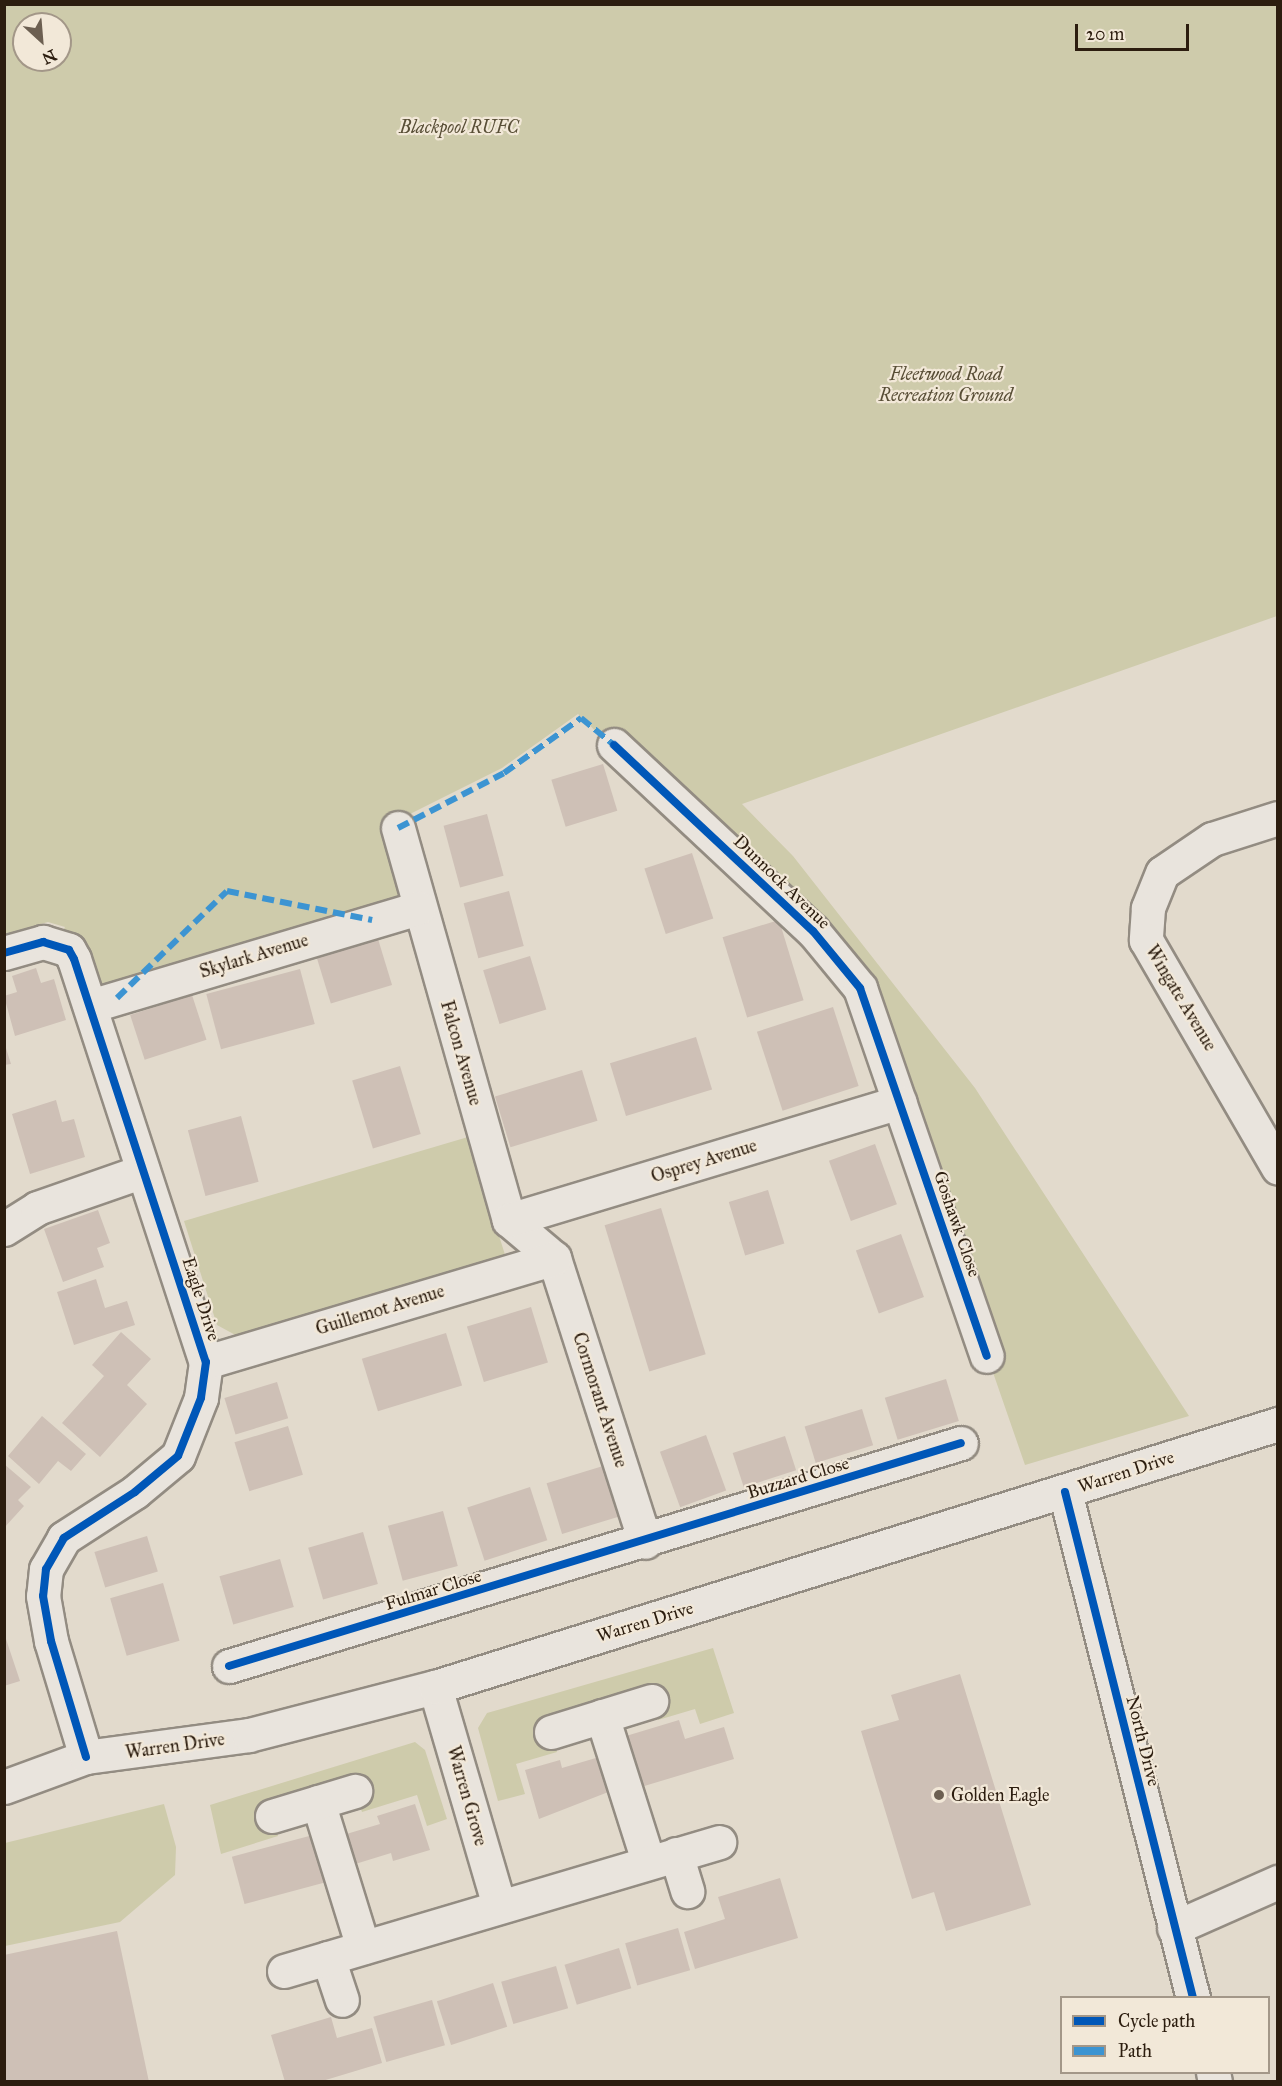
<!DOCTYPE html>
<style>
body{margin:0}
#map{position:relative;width:1282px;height:2086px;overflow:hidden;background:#e2dacc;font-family:"IM FELL Great Primer",serif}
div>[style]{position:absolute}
.green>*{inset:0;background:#cecbab}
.building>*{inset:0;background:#cec0b6;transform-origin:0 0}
.roads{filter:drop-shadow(2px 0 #938c82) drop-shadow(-2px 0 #938c82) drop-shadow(0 2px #938c82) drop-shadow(0 -2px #938c82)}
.minor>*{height:33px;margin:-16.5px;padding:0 16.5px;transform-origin:16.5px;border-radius:16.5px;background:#e9e4dd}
.tertiary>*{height:33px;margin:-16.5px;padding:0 16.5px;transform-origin:16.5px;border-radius:16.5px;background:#e9e4dd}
.secondary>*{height:33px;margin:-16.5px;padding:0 16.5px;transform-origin:16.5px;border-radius:16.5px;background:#e9e4dd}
.quiet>*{height:6px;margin-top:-3px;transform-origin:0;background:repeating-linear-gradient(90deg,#3c94d2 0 12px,transparent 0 18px)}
.cycleway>*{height:8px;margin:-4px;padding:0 4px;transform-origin:4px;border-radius:4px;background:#0057b8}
.dots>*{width:16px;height:16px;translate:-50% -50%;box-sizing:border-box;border:3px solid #f2e8d8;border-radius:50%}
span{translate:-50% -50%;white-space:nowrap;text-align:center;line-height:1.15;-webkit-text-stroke:4.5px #f2e8d8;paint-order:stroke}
.park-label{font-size:18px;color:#584e36;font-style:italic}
.street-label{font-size:18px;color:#2c1d0f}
.poi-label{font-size:18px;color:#2c1d0f}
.left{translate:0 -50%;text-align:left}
.frame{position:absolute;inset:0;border:6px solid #2c1d0f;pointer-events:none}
.legend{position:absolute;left:1060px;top:1996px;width:210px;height:78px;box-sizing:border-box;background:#f2e8d8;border:2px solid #a39788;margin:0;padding:8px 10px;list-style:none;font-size:18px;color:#2c1d0f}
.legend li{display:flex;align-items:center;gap:12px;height:30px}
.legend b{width:30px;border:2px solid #a39788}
.north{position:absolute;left:12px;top:12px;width:60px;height:60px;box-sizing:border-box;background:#f2e8d8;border:2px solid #a39788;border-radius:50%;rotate:154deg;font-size:16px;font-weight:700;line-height:24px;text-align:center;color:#2c1d0f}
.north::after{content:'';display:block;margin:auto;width:21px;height:27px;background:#6c5f51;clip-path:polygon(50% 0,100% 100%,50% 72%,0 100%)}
.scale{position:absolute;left:1075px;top:24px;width:114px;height:27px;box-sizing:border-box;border:3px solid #2c1d0f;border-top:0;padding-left:8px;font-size:18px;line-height:21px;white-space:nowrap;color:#2c1d0f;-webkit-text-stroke:4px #f2e8d8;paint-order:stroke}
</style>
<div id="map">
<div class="green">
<i style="clip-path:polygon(evenodd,5px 5px,1277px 5px,1277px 616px,742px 804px,793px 856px,975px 1088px,1189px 1416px,1025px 1465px,860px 988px,578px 714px,502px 768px,394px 822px,419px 908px,90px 1006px,55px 944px,65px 927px,48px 922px,5px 934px,5px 5px,24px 24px,60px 24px,60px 60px,24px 60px,24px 24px)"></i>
<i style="clip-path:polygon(468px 1137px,506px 1258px,239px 1337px,217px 1325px,184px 1221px)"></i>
<i style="clip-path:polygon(713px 1648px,734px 1713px,700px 1724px,695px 1709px,658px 1720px,651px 1701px,551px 1732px,557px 1752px,516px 1764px,525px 1794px,498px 1801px,478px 1728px,487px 1713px)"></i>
<i style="clip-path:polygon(415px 1742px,425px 1750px,447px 1819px,427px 1826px,417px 1795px,362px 1812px,355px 1792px,272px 1817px,278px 1836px,221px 1854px,210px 1805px)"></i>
<i style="clip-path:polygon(164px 1804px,176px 1847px,175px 1875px,120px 1922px,5px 1946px,5px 1843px)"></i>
</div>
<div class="building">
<i style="left:603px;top:764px;width:49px;height:54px;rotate:73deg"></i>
<i style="left:487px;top:814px;width:64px;height:45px;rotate:75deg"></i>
<i style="left:692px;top:853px;width:69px;height:50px;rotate:72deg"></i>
<i style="left:509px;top:891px;width:57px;height:47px;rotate:75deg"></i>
<i style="left:779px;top:920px;width:84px;height:59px;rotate:73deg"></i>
<i style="left:378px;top:939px;width:48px;height:64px;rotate:73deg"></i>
<i style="left:530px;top:956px;width:56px;height:49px;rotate:73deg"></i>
<i style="clip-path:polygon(36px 968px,41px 983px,54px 979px,66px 1020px,15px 1036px,4px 996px,17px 992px,12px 976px)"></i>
<i style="left:300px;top:969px;width:57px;height:97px;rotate:75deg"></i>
<i style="left:192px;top:995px;width:47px;height:65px;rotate:72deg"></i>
<i style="left:833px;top:1007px;width:83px;height:80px;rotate:72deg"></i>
<i style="left:696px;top:1037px;width:55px;height:90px;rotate:73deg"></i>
<i style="clip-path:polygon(4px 1042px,11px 1064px,4px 1065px)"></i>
<i style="left:400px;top:1066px;width:71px;height:50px;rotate:73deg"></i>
<i style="left:582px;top:1070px;width:53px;height:91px;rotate:73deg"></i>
<i style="clip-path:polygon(56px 1100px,62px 1122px,74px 1119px,85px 1157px,30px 1174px,12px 1114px)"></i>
<i style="left:241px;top:1116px;width:68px;height:55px;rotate:75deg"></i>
<i style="left:875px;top:1144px;width:64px;height:49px;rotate:70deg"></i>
<i style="left:768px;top:1190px;width:56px;height:41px;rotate:73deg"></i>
<i style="left:661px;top:1208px;width:153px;height:59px;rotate:73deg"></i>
<i style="clip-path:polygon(98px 1210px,110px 1243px,97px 1248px,104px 1267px,63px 1282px,44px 1229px)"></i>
<i style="left:901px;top:1234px;width:67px;height:48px;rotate:70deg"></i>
<i style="clip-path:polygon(96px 1279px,105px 1308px,127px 1301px,135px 1325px,74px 1345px,57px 1292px)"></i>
<i style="left:531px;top:1307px;width:58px;height:67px;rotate:73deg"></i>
<i style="clip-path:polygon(121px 1332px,151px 1359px,127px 1385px,147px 1404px,100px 1457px,62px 1423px,104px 1376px,92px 1365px)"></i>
<i style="left:446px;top:1333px;width:55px;height:88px;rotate:73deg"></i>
<i style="left:946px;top:1379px;width:44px;height:64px;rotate:73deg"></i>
<i style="left:277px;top:1382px;width:38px;height:55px;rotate:73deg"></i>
<i style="left:862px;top:1409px;width:38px;height:60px;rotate:73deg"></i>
<i style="clip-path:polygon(42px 1416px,86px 1454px,71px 1471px,58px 1461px,39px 1484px,8px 1456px)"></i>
<i style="left:288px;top:1426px;width:51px;height:56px;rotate:73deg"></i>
<i style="left:706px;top:1435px;width:59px;height:49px;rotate:70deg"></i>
<i style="left:785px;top:1436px;width:36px;height:55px;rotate:72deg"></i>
<i style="clip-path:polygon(4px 1464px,31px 1487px,18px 1500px,24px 1506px,4px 1528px)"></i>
<i style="left:603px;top:1466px;width:53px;height:59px;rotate:73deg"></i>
<i style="left:530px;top:1487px;width:56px;height:66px;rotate:72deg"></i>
<i style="left:443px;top:1511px;width:57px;height:57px;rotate:75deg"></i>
<i style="left:363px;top:1532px;width:54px;height:57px;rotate:74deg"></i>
<i style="left:147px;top:1536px;width:37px;height:55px;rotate:73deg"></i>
<i style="left:280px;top:1559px;width:50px;height:63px;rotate:74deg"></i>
<i style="left:163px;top:1583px;width:60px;height:55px;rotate:74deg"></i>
<i style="clip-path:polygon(4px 1633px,20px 1681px,4px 1686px)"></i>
<i style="clip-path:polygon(960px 1674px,1031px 1905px,946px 1931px,934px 1892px,912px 1899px,861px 1731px,899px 1720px,891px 1695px)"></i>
<i style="clip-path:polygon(679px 1720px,685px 1739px,724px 1727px,734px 1759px,641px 1787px,626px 1736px)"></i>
<i style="clip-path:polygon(606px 1755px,616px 1789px,539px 1819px,525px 1770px,560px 1760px,562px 1768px)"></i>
<i style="clip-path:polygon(415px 1804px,430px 1850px,393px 1861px,391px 1853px,352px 1865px,343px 1835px,380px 1824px,377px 1816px)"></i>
<i style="left:313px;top:1835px;width:49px;height:84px;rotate:75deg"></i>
<i style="clip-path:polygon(780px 1878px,798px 1938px,695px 1969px,684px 1932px,725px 1919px,718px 1897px)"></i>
<i style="left:678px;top:1928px;width:44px;height:55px;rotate:74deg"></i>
<i style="clip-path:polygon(117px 1931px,149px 2082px,4px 2082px,4px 1955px)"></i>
<i style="left:619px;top:1948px;width:42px;height:57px;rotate:73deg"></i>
<i style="left:556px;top:1966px;width:44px;height:57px;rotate:74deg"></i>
<i style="left:493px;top:1983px;width:46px;height:59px;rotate:72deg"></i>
<i style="left:432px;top:2000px;width:47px;height:61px;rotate:74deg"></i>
<i style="clip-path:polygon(331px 2017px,337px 2038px,372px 2028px,382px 2063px,319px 2082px,285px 2082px,271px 2035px)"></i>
</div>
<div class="roads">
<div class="minor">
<i style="left:614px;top:745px;width:272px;rotate:43.1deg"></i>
<i style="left:813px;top:931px;width:74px;rotate:50.5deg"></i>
<i style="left:860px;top:988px;width:389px;rotate:71deg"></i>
<i style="left:1278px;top:818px;width:69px;rotate:162.3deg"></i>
<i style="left:1212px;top:839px;width:60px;rotate:145.8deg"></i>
<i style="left:1162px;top:873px;width:38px;rotate:112deg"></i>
<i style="left:1148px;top:908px;width:32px;rotate:94deg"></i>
<i style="left:1146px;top:940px;width:263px;rotate:59.9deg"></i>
<i style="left:398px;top:828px;width:407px;rotate:74.2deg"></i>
<i style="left:509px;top:1220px;width:59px;rotate:40.2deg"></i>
<i style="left:4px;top:953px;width:41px;rotate:-15.8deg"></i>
<i style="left:43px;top:942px;width:27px;rotate:17deg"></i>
<i style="left:69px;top:950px;width:10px;rotate:61deg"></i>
<i style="left:74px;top:959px;width:424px;rotate:71.9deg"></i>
<i style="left:206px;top:1362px;width:36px;rotate:98deg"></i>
<i style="left:201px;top:1398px;width:62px;rotate:111.6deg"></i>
<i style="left:178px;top:1456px;width:56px;rotate:140.1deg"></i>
<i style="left:135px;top:1492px;width:85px;rotate:147.1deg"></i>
<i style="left:64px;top:1538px;width:36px;rotate:120deg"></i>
<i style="left:46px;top:1569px;width:27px;rotate:96deg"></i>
<i style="left:43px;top:1596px;width:46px;rotate:79.9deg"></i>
<i style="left:51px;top:1641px;width:121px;rotate:73.2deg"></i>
<i style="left:90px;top:1006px;width:343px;rotate:-16.6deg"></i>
<i style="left:509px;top:1220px;width:408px;rotate:-16.8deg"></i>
<i style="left:4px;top:1229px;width:39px;rotate:-32deg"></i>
<i style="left:37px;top:1208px;width:112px;rotate:-19.2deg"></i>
<i style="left:554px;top:1258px;width:298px;rotate:72.2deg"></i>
<i style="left:206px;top:1362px;width:363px;rotate:-16.6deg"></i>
<i style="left:229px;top:1666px;width:765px;rotate:-16.94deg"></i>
<i style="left:435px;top:1687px;width:228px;rotate:73.7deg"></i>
<i style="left:602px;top:1716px;width:152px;rotate:72.4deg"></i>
<i style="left:551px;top:1732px;width:105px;rotate:-17.2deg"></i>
<i style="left:318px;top:1802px;width:152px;rotate:72.8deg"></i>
<i style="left:272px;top:1816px;width:87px;rotate:-16.8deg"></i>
<i style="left:676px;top:1854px;width:39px;rotate:73deg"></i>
<i style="left:1174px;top:1928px;width:114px;rotate:-23.9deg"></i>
<i style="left:328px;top:1958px;width:44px;rotate:71.6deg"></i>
<i style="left:284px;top:1971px;width:454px;rotate:-16.5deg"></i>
</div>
<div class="tertiary">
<i style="left:1065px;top:1492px;width:522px;rotate:75.8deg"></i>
<i style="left:1213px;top:2072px;width:10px;rotate:79deg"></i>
</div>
<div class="secondary">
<i style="left:4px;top:1787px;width:87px;rotate:-20.1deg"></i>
<i style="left:86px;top:1757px;width:164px;rotate:-7.7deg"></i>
<i style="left:249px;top:1735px;width:192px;rotate:-14.5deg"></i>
<i style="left:435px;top:1687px;width:883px;rotate:-17.33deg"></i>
</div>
</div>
<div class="quiet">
<i style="left:398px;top:828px;width:119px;rotate:-27.4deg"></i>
<i style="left:504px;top:773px;width:95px;rotate:-35.5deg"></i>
<i style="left:581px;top:718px;width:43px;rotate:39.3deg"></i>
<i style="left:117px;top:998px;width:153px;rotate:-44.2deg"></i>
<i style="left:227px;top:891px;width:148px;rotate:11.3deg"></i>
</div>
<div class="cycleway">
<i style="left:614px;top:745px;width:272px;rotate:43.1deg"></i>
<i style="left:813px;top:931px;width:74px;rotate:50.5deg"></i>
<i style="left:860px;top:988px;width:389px;rotate:71deg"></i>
<i style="left:4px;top:953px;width:41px;rotate:-15.8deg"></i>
<i style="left:43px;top:942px;width:27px;rotate:17deg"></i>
<i style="left:69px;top:950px;width:10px;rotate:61deg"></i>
<i style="left:74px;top:959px;width:424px;rotate:71.9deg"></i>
<i style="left:206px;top:1362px;width:36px;rotate:98deg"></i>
<i style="left:201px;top:1398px;width:62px;rotate:111.6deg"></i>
<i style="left:178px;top:1456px;width:56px;rotate:140.1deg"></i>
<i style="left:135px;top:1492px;width:85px;rotate:147.1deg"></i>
<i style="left:64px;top:1538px;width:36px;rotate:120deg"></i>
<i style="left:46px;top:1569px;width:27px;rotate:96deg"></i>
<i style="left:43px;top:1596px;width:46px;rotate:79.9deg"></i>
<i style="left:51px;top:1641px;width:121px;rotate:73.2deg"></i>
<i style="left:1065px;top:1492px;width:522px;rotate:75.8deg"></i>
<i style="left:229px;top:1666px;width:765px;rotate:-16.94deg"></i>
</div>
<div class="dots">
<i style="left:939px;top:1795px;background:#6c5f51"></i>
</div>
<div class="park-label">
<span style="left:459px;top:127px">Blackpool RUFC</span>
<span style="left:946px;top:385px">Fleetwood Road<br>Recreation Ground</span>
</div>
<div class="street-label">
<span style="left:782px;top:882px;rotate:44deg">Dunnock Avenue</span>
<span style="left:254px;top:956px;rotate:-17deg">Skylark Avenue</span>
<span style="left:1181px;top:998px;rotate:59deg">Wingate Avenue</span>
<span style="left:461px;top:1053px;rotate:74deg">Falcon Avenue</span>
<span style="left:704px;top:1161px;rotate:-17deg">Osprey Avenue</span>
<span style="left:957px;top:1224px;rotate:71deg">Goshawk Close</span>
<span style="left:201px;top:1299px;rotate:72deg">Eagle Drive</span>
<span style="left:380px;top:1310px;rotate:-17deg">Guillemot Avenue</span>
<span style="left:600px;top:1400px;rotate:72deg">Cormorant Avenue</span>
<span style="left:1126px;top:1472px;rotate:-18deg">Warren Drive</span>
<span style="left:798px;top:1478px;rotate:-17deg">Buzzard Close</span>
<span style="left:433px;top:1590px;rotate:-17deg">Fulmar Close</span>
<span style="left:645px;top:1622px;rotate:-17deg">Warren Drive</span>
<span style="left:1143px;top:1741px;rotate:76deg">North Drive</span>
<span style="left:175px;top:1746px;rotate:-8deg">Warren Drive</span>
<span style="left:467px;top:1796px;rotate:74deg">Warren Grove</span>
</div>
<div class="poi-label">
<span class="left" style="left:951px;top:1795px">Golden Eagle</span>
</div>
<div class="frame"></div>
<ul class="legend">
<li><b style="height:8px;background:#0057b8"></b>Cycle path</li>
<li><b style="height:8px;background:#3c94d2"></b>Path</li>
</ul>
<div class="north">N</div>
<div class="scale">20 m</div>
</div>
